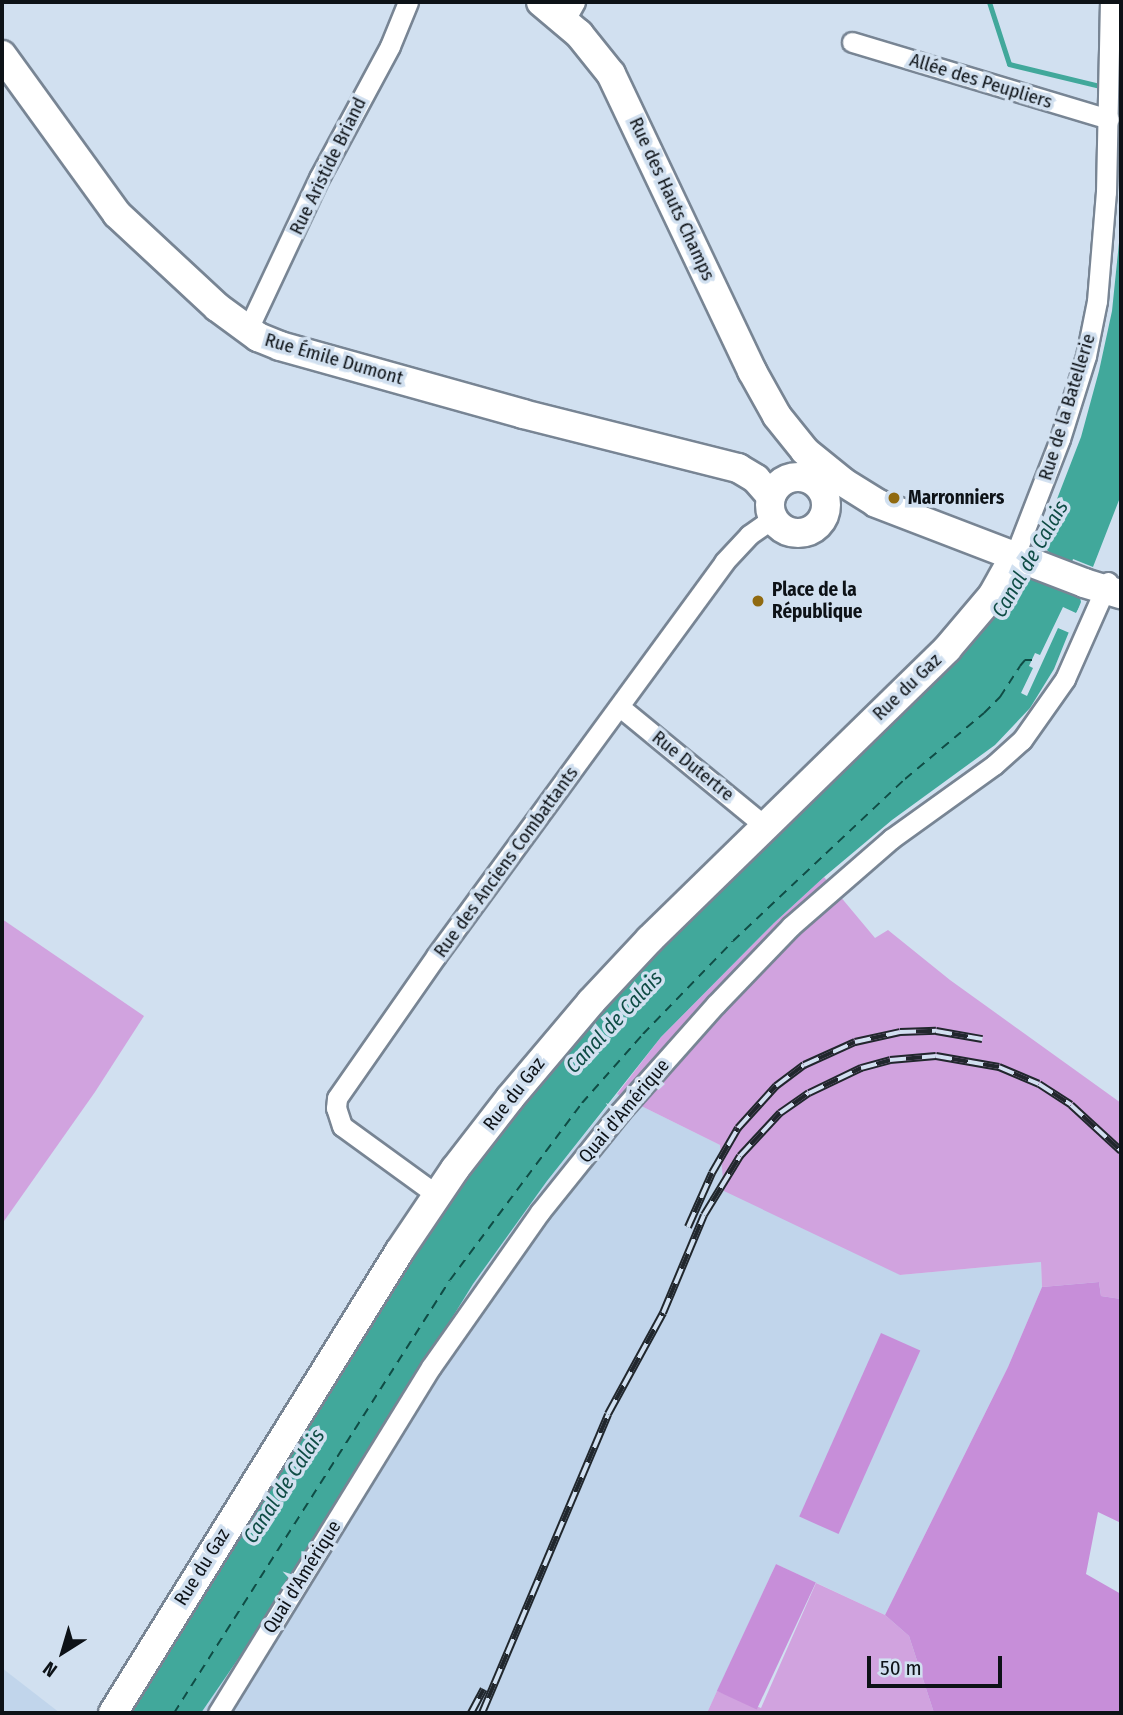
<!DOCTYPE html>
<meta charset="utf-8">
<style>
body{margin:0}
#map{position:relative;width:1123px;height:1715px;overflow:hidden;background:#d1e0f0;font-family:"Fira Sans Condensed",sans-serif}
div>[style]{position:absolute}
.built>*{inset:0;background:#c1d5eb}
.green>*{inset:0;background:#d1a3df}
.forest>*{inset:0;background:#c78ed9;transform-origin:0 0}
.water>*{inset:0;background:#41a89b}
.pier>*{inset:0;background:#d1e0f0}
.stream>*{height:5px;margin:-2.5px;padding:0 2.5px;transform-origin:2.5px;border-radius:2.5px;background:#41a89b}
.ferry>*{height:2px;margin-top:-1px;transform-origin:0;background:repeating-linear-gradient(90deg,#0f4c45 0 9px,transparent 0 16px)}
.roads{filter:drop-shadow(2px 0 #788594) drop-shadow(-2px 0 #788594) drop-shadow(0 2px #788594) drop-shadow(0 -2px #788594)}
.street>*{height:19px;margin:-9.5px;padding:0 9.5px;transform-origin:9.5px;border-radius:9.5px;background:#fff}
.secondary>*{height:28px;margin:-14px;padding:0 14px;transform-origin:14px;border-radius:14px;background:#fff}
.secondary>.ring{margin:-14px;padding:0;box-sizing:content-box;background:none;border:28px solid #fff;border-radius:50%}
.rail>*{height:8px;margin-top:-4px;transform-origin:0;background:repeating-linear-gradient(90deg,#d1e0f0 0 16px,#21272d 0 32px);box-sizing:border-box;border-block:2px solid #21272d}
.dots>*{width:19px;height:19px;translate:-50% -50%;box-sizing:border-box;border:4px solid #d1e0f0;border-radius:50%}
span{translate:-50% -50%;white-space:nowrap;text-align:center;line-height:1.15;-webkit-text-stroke:7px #d1e0f0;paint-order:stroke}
.street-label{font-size:19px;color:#0d1217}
.poi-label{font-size:19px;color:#0d1217;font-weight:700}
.left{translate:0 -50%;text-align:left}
.water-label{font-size:21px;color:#0f4c45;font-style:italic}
.frame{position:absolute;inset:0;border:4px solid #0d1217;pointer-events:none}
.north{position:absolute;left:28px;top:1617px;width:70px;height:70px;-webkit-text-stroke:5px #d1e0f0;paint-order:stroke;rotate:217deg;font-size:19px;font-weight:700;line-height:28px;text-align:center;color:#0d1217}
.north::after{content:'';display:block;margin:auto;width:24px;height:32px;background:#0d1217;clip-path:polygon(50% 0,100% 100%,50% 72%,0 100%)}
.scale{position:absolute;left:867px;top:1656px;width:135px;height:32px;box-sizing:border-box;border:4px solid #0d1217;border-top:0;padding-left:9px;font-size:21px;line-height:24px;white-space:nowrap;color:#0d1217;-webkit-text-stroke:5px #d1e0f0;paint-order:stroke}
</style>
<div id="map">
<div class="built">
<i style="clip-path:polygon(617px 1094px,720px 1145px,900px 1275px,1041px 1262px,1042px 1287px,1008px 1367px,885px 1615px,776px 1564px,707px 1713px,201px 1713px,269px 1614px,473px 1284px,547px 1181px)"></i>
<i style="clip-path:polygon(2px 1668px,60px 1713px,2px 1713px)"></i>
</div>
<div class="green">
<i style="clip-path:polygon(824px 877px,875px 938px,888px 930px,950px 980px,1121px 1103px,1121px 1299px,1101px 1296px,1099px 1282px,1042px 1287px,1041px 1262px,900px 1275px,724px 1191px,720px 1145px,617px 1094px,661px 1037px,774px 923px)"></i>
<i style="clip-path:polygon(2px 919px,144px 1016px,95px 1092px,2px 1224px)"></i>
<i style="clip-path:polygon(816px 1583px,885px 1615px,909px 1636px,934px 1713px,707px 1713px,717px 1691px,761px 1708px)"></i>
</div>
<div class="forest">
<i style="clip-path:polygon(1099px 1282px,1101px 1296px,1121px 1299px,1121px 1523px,1098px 1512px,1086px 1574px,1121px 1594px,1121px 1713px,934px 1713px,909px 1636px,885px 1615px,1008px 1367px,1042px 1287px)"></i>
<i style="left:881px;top:1333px;width:43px;height:201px;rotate:24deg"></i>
<i style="left:776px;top:1564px;width:44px;height:140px;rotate:25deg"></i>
</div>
<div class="water">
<i style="clip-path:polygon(1121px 223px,1121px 495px,1093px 567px,1073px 559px,1064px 589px,1080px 597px,1081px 602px,1054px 669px,1030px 708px,995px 745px,892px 820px,824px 877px,774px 923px,661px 1037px,547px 1181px,473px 1284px,269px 1614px,201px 1713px,128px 1713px,373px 1315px,464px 1177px,511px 1118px,618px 991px,944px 672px,980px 633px,1022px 581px,1039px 579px,1049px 552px,1040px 543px,1081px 437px,1099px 371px,1112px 311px)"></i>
</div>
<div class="pier">
<i style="clip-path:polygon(1080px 606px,1083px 607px,1072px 634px,1058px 628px,1027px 696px,1021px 693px,1033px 668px,1029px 666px,1035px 653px,1040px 655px,1063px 607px,1076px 613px)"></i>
</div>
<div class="stream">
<i style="left:989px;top:2px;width:65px;rotate:72.1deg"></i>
<i style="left:1009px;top:64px;width:94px;rotate:13.6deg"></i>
</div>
<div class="ferry">
<i style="left:174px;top:1713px;width:513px;rotate:-57.49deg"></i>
<i style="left:450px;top:1280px;width:221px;rotate:-53.3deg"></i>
<i style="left:582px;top:1103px;width:92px;rotate:-48.5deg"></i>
<i style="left:643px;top:1034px;width:129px;rotate:-45.9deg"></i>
<i style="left:733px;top:941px;width:236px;rotate:-43.3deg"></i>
<i style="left:905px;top:779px;width:103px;rotate:-39.9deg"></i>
<i style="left:984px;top:713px;width:23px;rotate:-45deg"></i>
<i style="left:1000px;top:697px;width:37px;rotate:-57deg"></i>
<i style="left:1020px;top:666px;width:8px;rotate:-50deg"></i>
<i style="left:1025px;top:660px;width:7px"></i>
</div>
<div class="roads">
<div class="street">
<i style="left:565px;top:20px;width:21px;rotate:-61deg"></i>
<i style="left:852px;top:42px;width:268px;rotate:16.7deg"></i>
<i style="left:247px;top:331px;width:169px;rotate:-64.8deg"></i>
<i style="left:319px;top:178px;width:150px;rotate:-61.7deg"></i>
<i style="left:390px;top:46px;width:48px;rotate:-67.8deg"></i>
<i style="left:1015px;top:555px;width:124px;rotate:-68.8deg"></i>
<i style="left:1060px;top:439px;width:87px;rotate:-72.6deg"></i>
<i style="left:1086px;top:356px;width:56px;rotate:-78.7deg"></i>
<i style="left:1097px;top:301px;width:109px;rotate:-85.3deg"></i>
<i style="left:1106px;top:192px;width:190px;rotate:-88.8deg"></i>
<i style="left:620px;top:707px;width:188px;rotate:39.4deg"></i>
<i style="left:437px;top:1195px;width:117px;rotate:-144deg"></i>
<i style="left:342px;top:1126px;width:19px;rotate:-108deg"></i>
<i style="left:336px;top:1108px;width:10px;rotate:-84deg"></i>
<i style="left:337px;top:1098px;width:173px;rotate:-55.1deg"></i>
<i style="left:436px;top:956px;width:488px;rotate:-53.8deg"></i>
<i style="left:724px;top:562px;width:37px;rotate:-47deg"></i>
<i style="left:749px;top:535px;width:29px;rotate:-35deg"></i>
<i style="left:218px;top:1713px;width:406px;rotate:-58.4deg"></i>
<i style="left:431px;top:1367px;width:189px;rotate:-54.9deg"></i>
<i style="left:540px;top:1212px;width:128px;rotate:-51.3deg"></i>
<i style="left:620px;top:1112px;width:144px;rotate:-48.4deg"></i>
<i style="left:716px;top:1004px;width:108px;rotate:-46.1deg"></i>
<i style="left:791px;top:926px;width:133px;rotate:-41deg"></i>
<i style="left:891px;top:839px;width:127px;rotate:-35.7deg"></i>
<i style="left:994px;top:765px;width:38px;rotate:-42deg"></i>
<i style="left:1022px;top:740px;width:75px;rotate:-54.8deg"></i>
<i style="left:1065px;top:679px;width:106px;rotate:-66.1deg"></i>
</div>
<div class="secondary">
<i style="left:541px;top:2px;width:50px;rotate:40.1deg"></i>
<i style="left:579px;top:34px;width:51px;rotate:51.3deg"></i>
<i style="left:611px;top:74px;width:329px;rotate:64.6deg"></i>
<i style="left:752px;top:371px;width:51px;rotate:60.9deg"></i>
<i style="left:777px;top:416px;width:45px;rotate:51.3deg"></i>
<i style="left:805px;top:451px;width:49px;rotate:39.2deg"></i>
<i style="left:843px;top:482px;width:39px;rotate:32deg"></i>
<i style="left:876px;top:503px;width:223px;rotate:21deg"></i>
<i style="left:1084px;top:583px;width:39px;rotate:17deg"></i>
<i style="left:2px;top:55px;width:196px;rotate:54.1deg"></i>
<i style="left:117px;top:214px;width:137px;rotate:42.9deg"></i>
<i style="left:217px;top:307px;width:51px;rotate:36.2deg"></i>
<i style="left:258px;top:337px;width:24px;rotate:22deg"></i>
<i style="left:280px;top:346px;width:252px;rotate:15.6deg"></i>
<i style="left:523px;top:414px;width:222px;rotate:14.1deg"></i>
<i style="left:738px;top:468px;width:21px;rotate:31deg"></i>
<i style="left:756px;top:479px;width:23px;rotate:49deg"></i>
<i class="ring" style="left:770px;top:477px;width:28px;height:28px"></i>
<i style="left:113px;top:1713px;width:543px;rotate:-58.18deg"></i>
<i style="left:399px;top:1252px;width:100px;rotate:-56deg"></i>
<i style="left:455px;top:1169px;width:90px;rotate:-52.2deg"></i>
<i style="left:510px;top:1098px;width:126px;rotate:-49.8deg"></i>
<i style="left:591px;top:1002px;width:86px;rotate:-46.9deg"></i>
<i style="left:650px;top:939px;width:415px;rotate:-44.3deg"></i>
<i style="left:947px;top:649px;width:70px;rotate:-49.7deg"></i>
<i style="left:992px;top:596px;width:47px;rotate:-60.7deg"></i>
</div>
</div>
<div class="rail">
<i style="left:688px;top:1227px;width:59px;rotate:-66deg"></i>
<i style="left:712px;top:1173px;width:52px;rotate:-60deg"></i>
<i style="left:738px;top:1128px;width:57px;rotate:-47.9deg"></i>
<i style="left:776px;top:1086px;width:35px;rotate:-37deg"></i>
<i style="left:804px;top:1065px;width:56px;rotate:-24.3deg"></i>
<i style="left:855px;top:1042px;width:46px;rotate:-12.5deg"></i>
<i style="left:900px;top:1032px;width:36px;rotate:-2deg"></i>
<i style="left:936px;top:1031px;width:47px;rotate:9.9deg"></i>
<i style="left:471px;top:1713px;width:27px;rotate:-62deg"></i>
<i style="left:482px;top:1713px;width:324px;rotate:-67.1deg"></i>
<i style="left:608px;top:1414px;width:115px;rotate:-61.4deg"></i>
<i style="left:663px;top:1313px;width:106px;rotate:-67.3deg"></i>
<i style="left:704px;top:1215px;width:69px;rotate:-58.6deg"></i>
<i style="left:740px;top:1156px;width:59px;rotate:-47.1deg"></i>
<i style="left:780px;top:1113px;width:35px;rotate:-35deg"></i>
<i style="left:809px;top:1093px;width:58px;rotate:-25.7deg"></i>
<i style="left:861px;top:1068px;width:30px;rotate:-15deg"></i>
<i style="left:890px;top:1060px;width:46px;rotate:-5deg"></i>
<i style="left:936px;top:1056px;width:64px;rotate:9.9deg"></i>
<i style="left:999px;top:1067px;width:43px;rotate:23deg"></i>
<i style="left:1039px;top:1084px;width:38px;rotate:33deg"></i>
<i style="left:1071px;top:1105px;width:68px;rotate:42.6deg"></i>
</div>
<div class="dots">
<i style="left:894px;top:498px;background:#906a10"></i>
<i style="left:758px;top:601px;background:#906a10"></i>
</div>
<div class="street-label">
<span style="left:981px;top:81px;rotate:17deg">Allée des Peupliers</span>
<span style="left:328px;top:166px;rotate:-64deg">Rue Aristide Briand</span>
<span style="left:672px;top:199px;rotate:65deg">Rue des Hauts Champs</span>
<span style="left:334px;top:359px;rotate:16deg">Rue Émile Dumont</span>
<span style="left:1067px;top:407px;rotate:-73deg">Rue de la Batellerie</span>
<span style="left:907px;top:687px;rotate:-44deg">Rue du Gaz</span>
<span style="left:693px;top:766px;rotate:39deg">Rue Dutertre</span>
<span style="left:506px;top:862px;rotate:-54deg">Rue des Anciens Combattants</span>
<span style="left:514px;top:1094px;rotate:-52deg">Rue du Gaz</span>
<span style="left:624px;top:1111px;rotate:-50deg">Quai d'Amérique</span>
<span style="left:202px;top:1567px;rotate:-58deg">Rue du Gaz</span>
<span style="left:302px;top:1577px;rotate:-58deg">Quai d'Amérique</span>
</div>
<div class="poi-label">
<span class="left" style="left:908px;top:498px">Marronniers</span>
<span class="left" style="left:772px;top:601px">Place de la<br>République</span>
</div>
<div class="water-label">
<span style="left:1030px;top:559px;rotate:-60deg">Canal de Calais</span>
<span style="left:614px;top:1022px;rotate:-47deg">Canal de Calais</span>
<span style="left:284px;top:1486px;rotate:-57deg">Canal de Calais</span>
</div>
<div class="frame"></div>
<div class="north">N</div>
<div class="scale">50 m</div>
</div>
